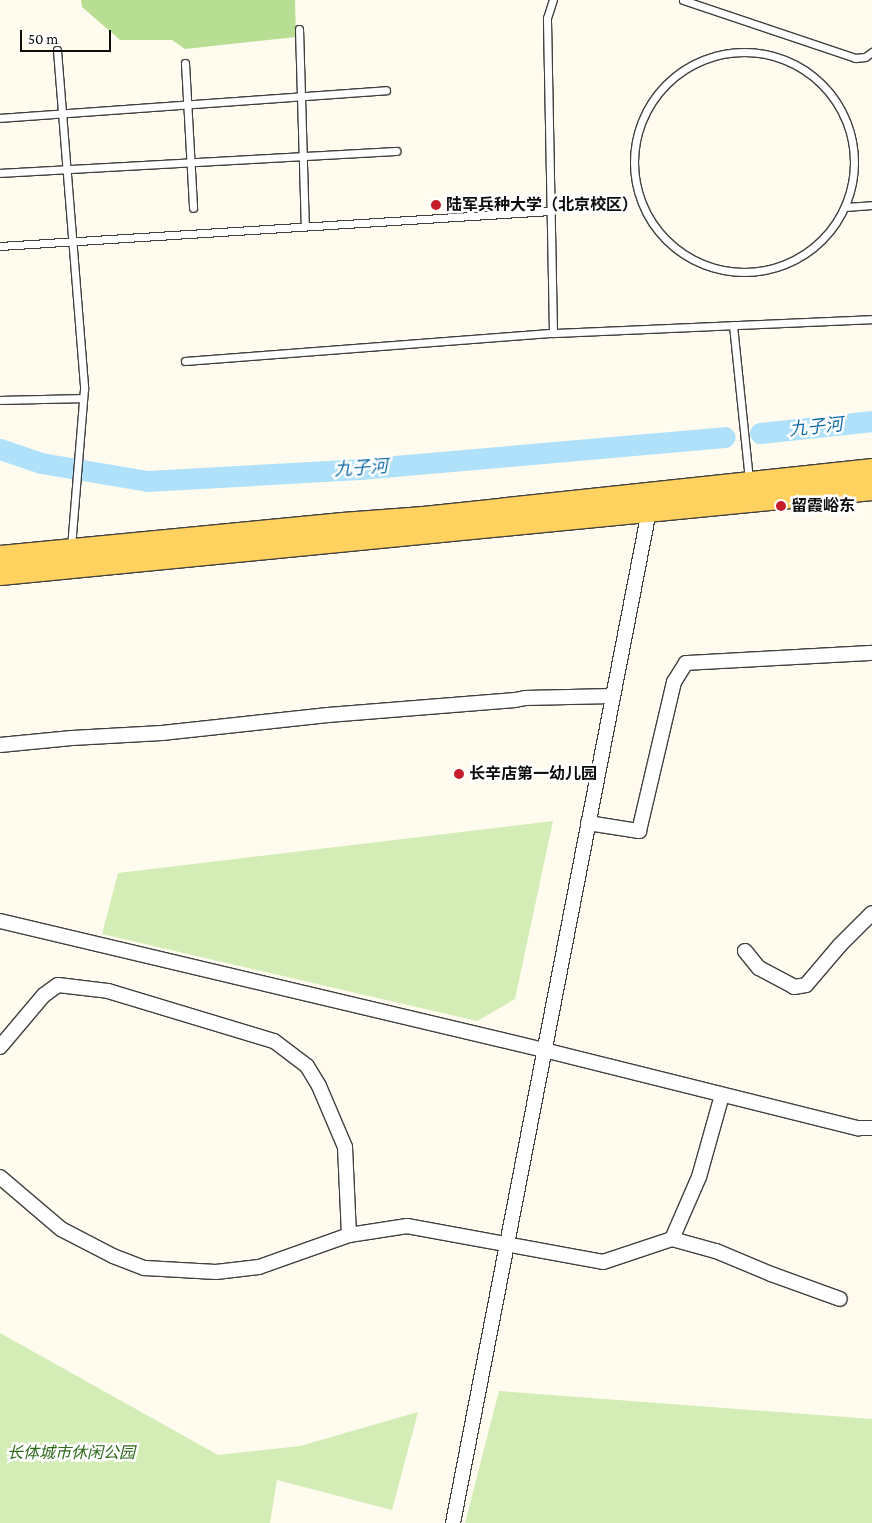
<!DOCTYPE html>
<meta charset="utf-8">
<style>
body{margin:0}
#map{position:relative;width:872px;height:1523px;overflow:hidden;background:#fffbee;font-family:"Crimson Pro","Noto Sans SC",serif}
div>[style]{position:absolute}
.green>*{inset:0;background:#d4ecb5}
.forest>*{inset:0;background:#b8de93}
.river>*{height:21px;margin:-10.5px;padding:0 10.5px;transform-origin:10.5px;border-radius:10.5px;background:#afe1fa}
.roads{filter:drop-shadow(1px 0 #404040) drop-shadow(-1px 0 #404040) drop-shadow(0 1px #404040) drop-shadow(0 -1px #404040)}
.lane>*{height:7px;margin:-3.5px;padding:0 3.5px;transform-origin:3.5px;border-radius:3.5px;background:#fff}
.lane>.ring{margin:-3.5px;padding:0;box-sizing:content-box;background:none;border:7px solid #fff;border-radius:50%}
.street>*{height:14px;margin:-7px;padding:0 7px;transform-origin:7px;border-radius:7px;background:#fff}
.primary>*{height:21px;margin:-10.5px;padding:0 10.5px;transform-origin:10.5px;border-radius:10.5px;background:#ffd15e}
.dots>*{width:14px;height:14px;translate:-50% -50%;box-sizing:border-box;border:2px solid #fff;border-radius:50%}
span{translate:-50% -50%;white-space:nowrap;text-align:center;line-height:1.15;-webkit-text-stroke:5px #fff;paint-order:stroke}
.poi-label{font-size:16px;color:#0d0d0d;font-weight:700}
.left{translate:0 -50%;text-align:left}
.park-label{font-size:16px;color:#2e691a;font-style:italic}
.water-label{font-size:18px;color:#0f6ba7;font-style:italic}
.scale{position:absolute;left:20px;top:30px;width:91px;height:22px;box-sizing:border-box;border:2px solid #0d0d0d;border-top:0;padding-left:6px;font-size:15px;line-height:18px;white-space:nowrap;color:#0d0d0d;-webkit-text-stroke:4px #fff;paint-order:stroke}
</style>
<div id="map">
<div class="green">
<i style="clip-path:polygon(553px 821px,515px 999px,477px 1021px,102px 934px,118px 873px)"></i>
<i style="clip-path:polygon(0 1333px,218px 1455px,300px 1446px,418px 1412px,392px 1510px,277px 1480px,270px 1523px,0 1523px)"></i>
<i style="clip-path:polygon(499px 1391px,872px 1419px,872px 1523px,465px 1523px)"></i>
</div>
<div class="forest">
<i style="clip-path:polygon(81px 0,295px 0,296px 37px,185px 49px,172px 40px,120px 40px,82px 7px)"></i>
</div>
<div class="river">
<i style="left:760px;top:433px;width:113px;rotate:-6.1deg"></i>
<i style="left:0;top:449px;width:43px;rotate:18.9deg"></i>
<i style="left:41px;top:463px;width:108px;rotate:9.6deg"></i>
<i style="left:147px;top:481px;width:213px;rotate:-3.2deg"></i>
<i style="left:360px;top:469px;width:366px;rotate:-5deg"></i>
</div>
<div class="roads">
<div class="lane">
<i style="left:683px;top:0;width:182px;rotate:18.6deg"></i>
<i style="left:855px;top:58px;width:10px;rotate:-6deg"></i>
<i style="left:865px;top:57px;width:9px;rotate:-36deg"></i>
<i style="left:299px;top:29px;width:197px;rotate:88.3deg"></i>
<i style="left:57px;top:50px;width:340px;rotate:85.4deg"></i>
<i style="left:84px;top:389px;width:160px;rotate:94.7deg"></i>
<i class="ring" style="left:634px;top:52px;width:213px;height:213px"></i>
<i style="left:185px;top:63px;width:145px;rotate:86.8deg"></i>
<i style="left:0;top:118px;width:387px;rotate:-4.1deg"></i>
<i style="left:0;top:173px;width:397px;rotate:-3.2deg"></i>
<i style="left:845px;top:207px;width:27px;rotate:-4deg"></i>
<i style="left:0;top:246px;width:551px;rotate:-3.64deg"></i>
<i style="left:733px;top:325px;width:155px;rotate:84.1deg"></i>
<i style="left:553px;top:333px;width:315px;rotate:-91.1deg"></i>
<i style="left:547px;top:18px;width:19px;rotate:-72deg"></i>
<i style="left:185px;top:361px;width:369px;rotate:-4.4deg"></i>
<i style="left:553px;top:333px;width:319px;rotate:-2.5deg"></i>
<i style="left:0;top:400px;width:83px;rotate:-1.4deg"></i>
</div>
<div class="street">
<i style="left:0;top:745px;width:72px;rotate:-5.6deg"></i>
<i style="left:72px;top:738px;width:90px;rotate:-3.2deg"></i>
<i style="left:162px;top:733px;width:167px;rotate:-6.2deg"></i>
<i style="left:328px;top:715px;width:188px;rotate:-4.6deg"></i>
<i style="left:515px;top:700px;width:10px;rotate:-11deg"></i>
<i style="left:525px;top:698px;width:88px;rotate:-1.3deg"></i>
<i style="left:588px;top:823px;width:52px;rotate:8.9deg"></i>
<i style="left:639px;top:831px;width:153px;rotate:-76.8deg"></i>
<i style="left:674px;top:682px;width:22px;rotate:-58deg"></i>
<i style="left:686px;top:663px;width:186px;rotate:-3.1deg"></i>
<i style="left:0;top:921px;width:559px;rotate:13.34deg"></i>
<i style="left:544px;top:1050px;width:324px;rotate:14deg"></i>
<i style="left:858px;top:1128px;width:14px"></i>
<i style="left:745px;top:951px;width:22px;rotate:51deg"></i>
<i style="left:759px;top:968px;width:40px;rotate:28deg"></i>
<i style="left:794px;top:987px;width:12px;rotate:-9deg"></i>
<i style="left:806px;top:985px;width:52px;rotate:-49.6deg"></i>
<i style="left:840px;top:945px;width:45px;rotate:-45deg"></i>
<i style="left:0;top:1047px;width:68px;rotate:-49.8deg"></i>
<i style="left:44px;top:995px;width:17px;rotate:-36deg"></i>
<i style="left:58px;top:985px;width:50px;rotate:6.8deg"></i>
<i style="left:108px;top:991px;width:173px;rotate:16.8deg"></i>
<i style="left:274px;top:1041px;width:41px;rotate:37.1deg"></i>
<i style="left:307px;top:1066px;width:23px;rotate:59deg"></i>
<i style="left:319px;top:1086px;width:66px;rotate:66.9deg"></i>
<i style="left:345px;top:1147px;width:88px;rotate:87.4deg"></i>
<i style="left:0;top:1177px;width:80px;rotate:40.4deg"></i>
<i style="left:61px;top:1229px;width:59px;rotate:27.4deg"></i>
<i style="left:113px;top:1256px;width:34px;rotate:21deg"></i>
<i style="left:145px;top:1268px;width:71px;rotate:3.2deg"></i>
<i style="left:216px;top:1272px;width:43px;rotate:-6.6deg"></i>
<i style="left:259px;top:1267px;width:96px;rotate:-19.6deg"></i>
<i style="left:349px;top:1235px;width:59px;rotate:-8.8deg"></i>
<i style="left:407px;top:1226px;width:199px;rotate:10.4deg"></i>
<i style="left:603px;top:1262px;width:73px;rotate:-18.4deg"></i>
<i style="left:672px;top:1239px;width:46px;rotate:15.3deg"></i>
<i style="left:716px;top:1251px;width:60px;rotate:22.7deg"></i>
<i style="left:771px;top:1274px;width:73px;rotate:19.9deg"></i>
<i style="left:672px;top:1239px;width:68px;rotate:-66.5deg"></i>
<i style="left:699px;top:1177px;width:85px;rotate:-74.3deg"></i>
<i style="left:453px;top:1523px;width:1031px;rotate:-79.04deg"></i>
</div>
<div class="primary">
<i style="left:0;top:556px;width:344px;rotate:-5.5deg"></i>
<i style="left:342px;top:523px;width:81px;rotate:-4.2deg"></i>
<i style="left:423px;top:517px;width:452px;rotate:-6.1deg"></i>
<i style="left:0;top:574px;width:876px;rotate:-5.57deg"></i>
</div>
</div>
<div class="dots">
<i style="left:436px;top:205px;background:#c61d2c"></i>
<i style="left:781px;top:506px;background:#c61d2c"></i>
<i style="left:459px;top:774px;background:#c61d2c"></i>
</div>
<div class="poi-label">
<span class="left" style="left:446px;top:205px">陆军兵种大学（北京校区）</span>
<span class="left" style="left:791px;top:506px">留霞峪东</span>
<span class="left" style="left:469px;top:774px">长辛店第一幼儿园</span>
</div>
<div class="park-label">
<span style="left:71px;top:1453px">长体城市休闲公园</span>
</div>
<div class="water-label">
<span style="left:816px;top:427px;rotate:-6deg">九子河</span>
<span style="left:361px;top:468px;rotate:-4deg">九子河</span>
</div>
<div class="scale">50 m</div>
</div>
